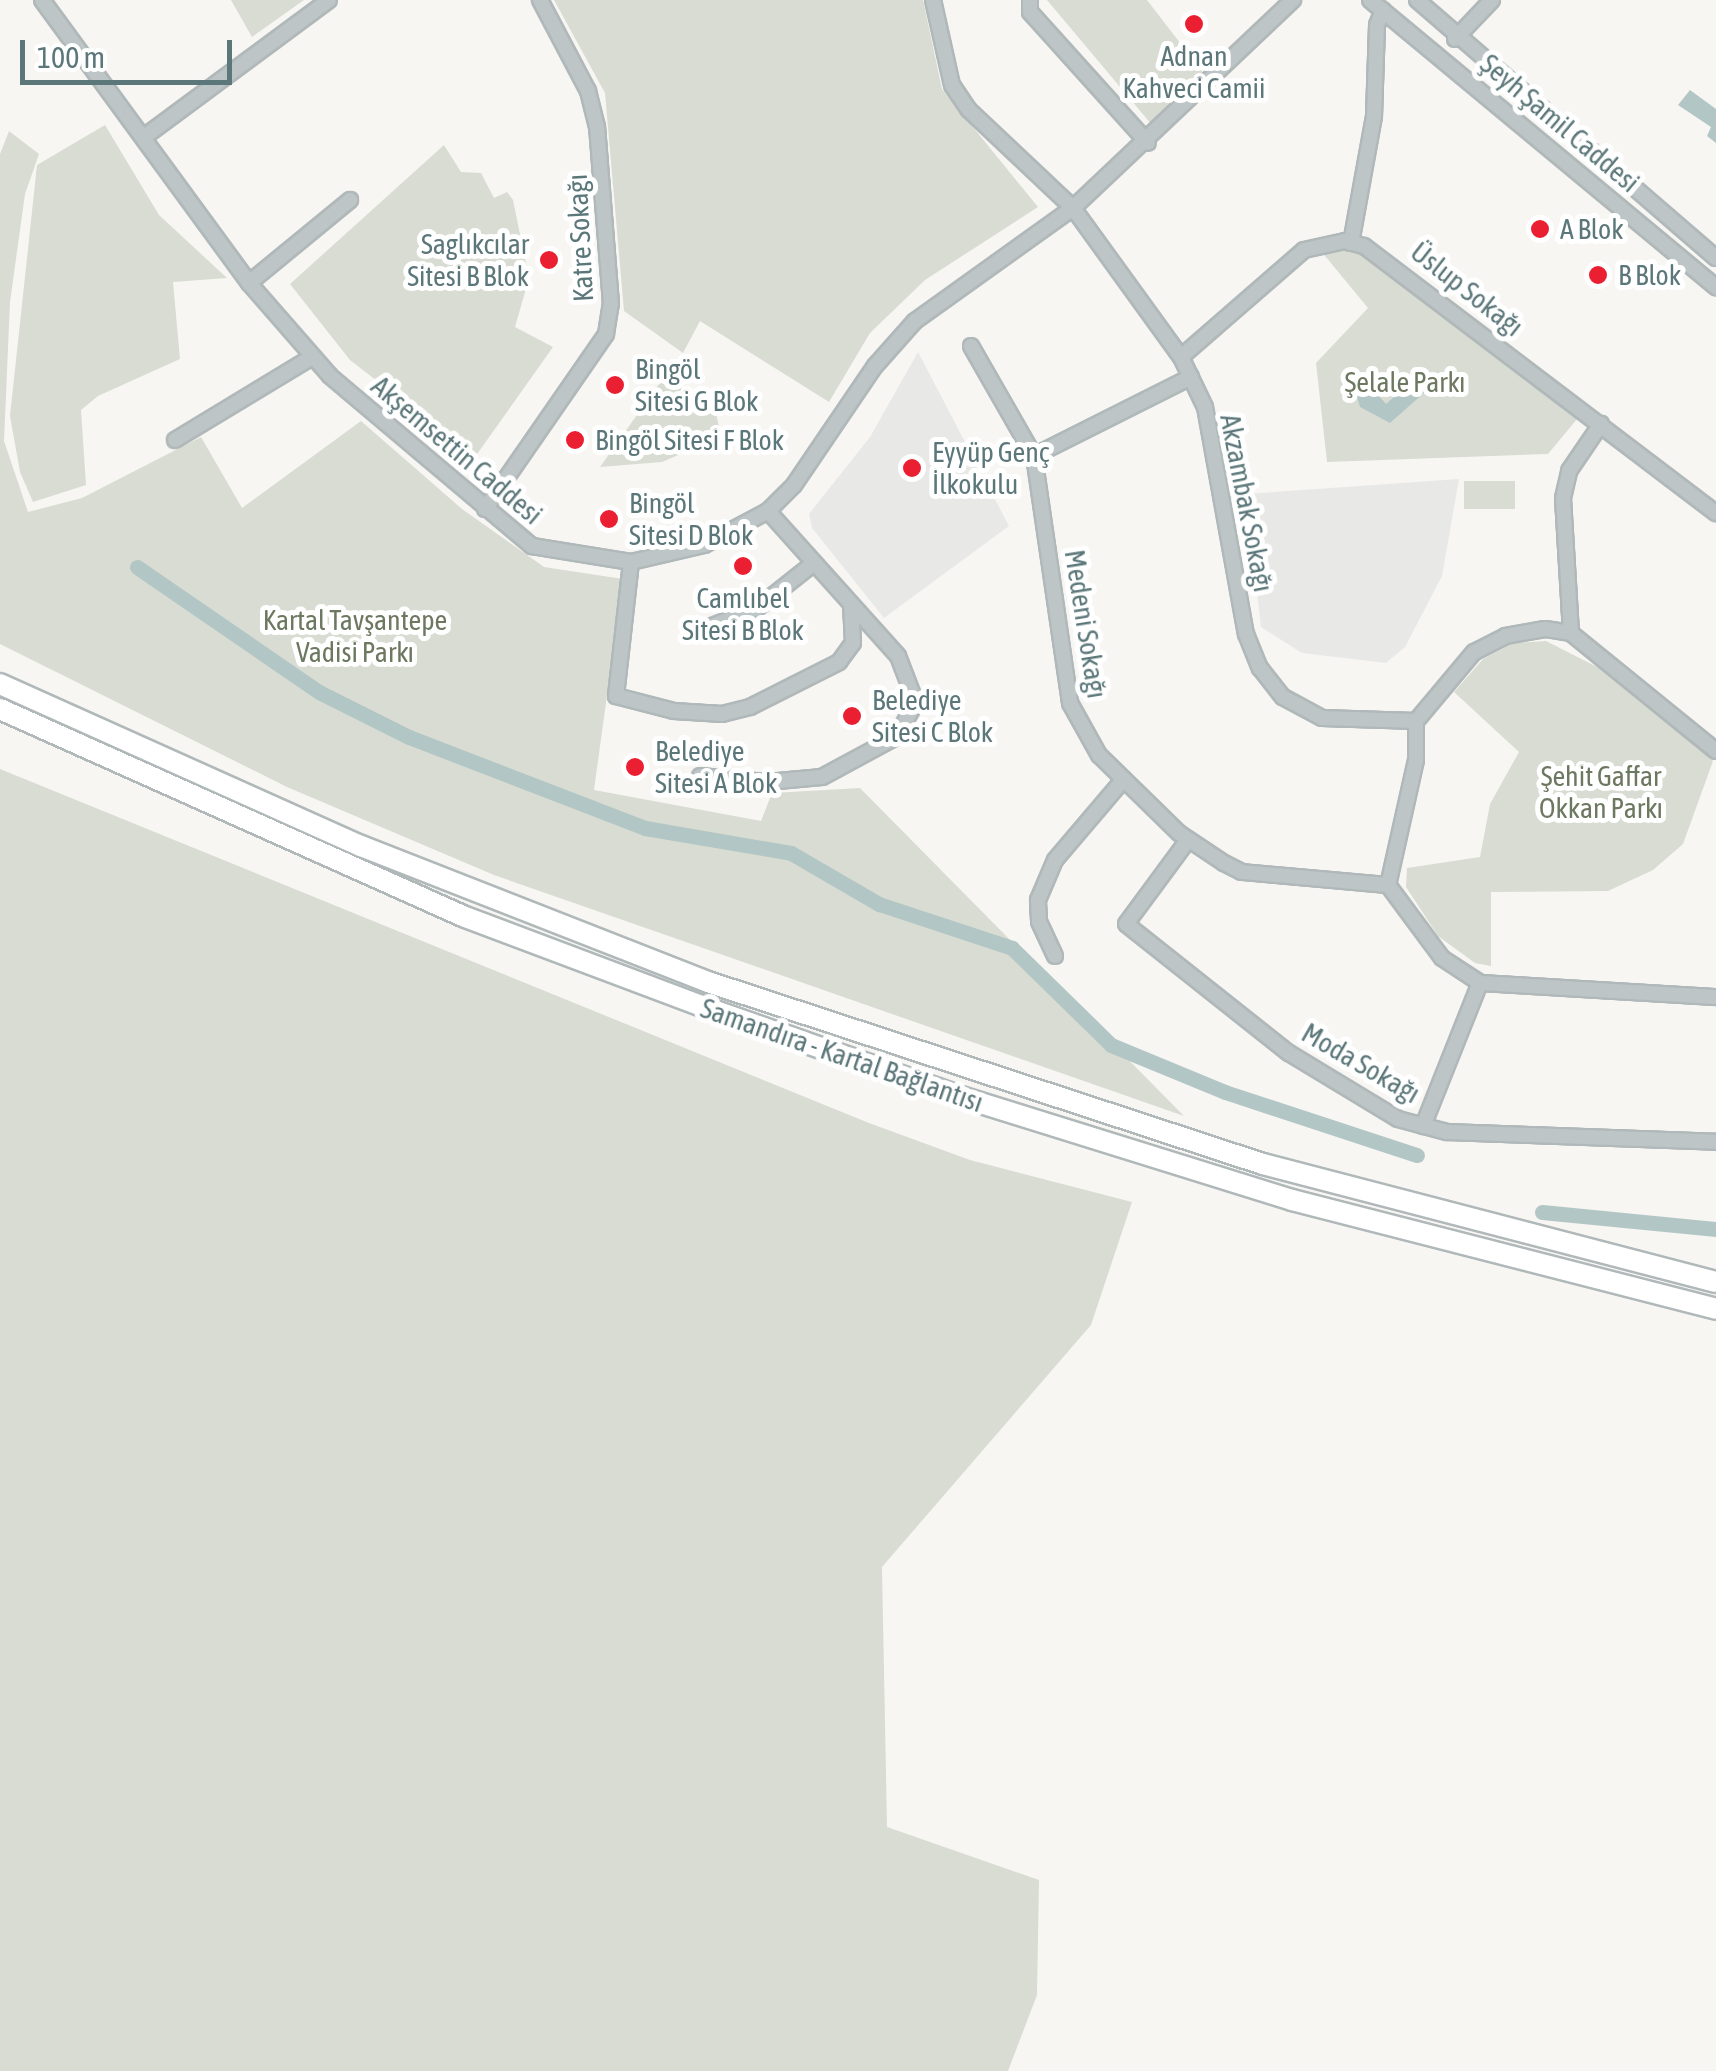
<!DOCTYPE html>
<meta charset="utf-8">
<style>
body{margin:0}
#map{position:relative;width:1716px;height:2071px;overflow:hidden;background:#f7f6f3;font-family:"Asap Condensed",sans-serif}
div>[style]{position:absolute}
.built>*{inset:0;background:#e8e8e7}
.green>*{inset:0;background:#d9dcd2;transform-origin:0 0}
.water>*{inset:0;background:#b2c7c5}
.canal>*{height:15px;margin:-7.5px;padding:0 7.5px;transform-origin:7.5px;border-radius:7.5px;background:#b2c7c5}
.roads{filter:drop-shadow(2px 0 #b0b8b9) drop-shadow(-2px 0 #b0b8b9) drop-shadow(0 2px #b0b8b9) drop-shadow(0 -2px #b0b8b9)}
.minor>*{height:14px;margin:-7px;padding:0 7px;transform-origin:7px;border-radius:7px;background:#bdc5c6}
.highway>*{height:20px;margin:-10px;padding:0 10px;transform-origin:10px;border-radius:10px;background:#fff}
.dots>*{width:28px;height:28px;translate:-50% -50%;box-sizing:border-box;border:5px solid #fff;border-radius:50%}
span{translate:-50% -50%;white-space:nowrap;text-align:center;line-height:1.15;-webkit-text-stroke:10px #fff;paint-order:stroke}
.poi-label{font-size:28px;color:#5c777a}
.left{translate:0 -50%;text-align:left}
.right{translate:-100% -50%;text-align:right}
.street-label{font-size:28px;color:#5c777a}
.park-label{font-size:28px;color:#6c7860}
.scale{position:absolute;left:20px;top:40px;width:212px;height:45px;box-sizing:border-box;border:5px solid #5c777a;border-top:0;padding-left:12px;font-size:30px;line-height:35px;white-space:nowrap;color:#5c777a;-webkit-text-stroke:8px #fff;paint-order:stroke}
</style>
<div id="map">
<div class="built">
<i style="clip-path:polygon(918px 352px,1009px 526px,884px 618px,812px 528px,809px 514px,870px 437px)"></i>
<i style="clip-path:polygon(1459px 479px,1442px 576px,1405px 647px,1386px 663px,1302px 653px,1261px 627px,1246px 494px)"></i>
</div>
<div class="green">
<i style="clip-path:polygon(231px 0,304px 0,252px 37px)"></i>
<i style="clip-path:polygon(554px 0,923px 0,942px 89px,1038px 207px,925px 280px,870px 333px,829px 402px,700px 321px,683px 353px,624px 311px,605px 93px)"></i>
<i style="clip-path:polygon(1047px 0,1147px 0,1204px 74px,1152px 125px)"></i>
<i style="clip-path:polygon(105px 125px,159px 215px,227px 278px,173px 282px,180px 359px,98px 396px,81px 410px,86px 485px,33px 502px,20px 472px,10px 416px,37px 165px)"></i>
<i style="clip-path:polygon(9px 131px,39px 154px,25px 194px,10px 302px,4px 441px,28px 512px,82px 498px,201px 437px,242px 508px,361px 421px,462px 509px,544px 567px,623px 579px,594px 790px,761px 821px,772px 793px,860px 788px,1184px 1116px,494px 875px,287px 787px,0 644px,0 154px)"></i>
<i style="clip-path:polygon(444px 145px,461px 172px,481px 173px,494px 198px,507px 192px,513px 200px,529px 278px,515px 327px,553px 347px,475px 457px,350px 360px,290px 284px)"></i>
<i style="clip-path:polygon(1344px 247px,1371px 256px,1577px 419px,1548px 454px,1327px 462px,1316px 363px,1368px 308px,1321px 251px)"></i>
<i style="clip-path:polygon(664px 377px,715px 409px,719px 427px,697px 447px,662px 462px,600px 467px)"></i>
<i style="left:1515px;top:481px;width:28px;height:51px;rotate:90deg"></i>
<i style="clip-path:polygon(1546px 641px,1605px 671px,1713px 761px,1683px 844px,1653px 870px,1608px 891px,1491px 892px,1491px 966px,1475px 963px,1438px 936px,1406px 887px,1407px 868px,1480px 857px,1490px 804px,1519px 752px,1454px 692px,1483px 659px,1514px 643px)"></i>
<i style="clip-path:polygon(0 769px,869px 1123px,970px 1160px,1132px 1202px,1091px 1325px,882px 1567px,887px 1827px,1039px 1880px,1037px 1995px,1008px 2071px,0 2071px)"></i>
</div>
<div class="water">
<i style="clip-path:polygon(1690px 90px,1716px 109px,1716px 143px,1707px 136px,1711px 127px,1678px 105px)"></i>
<i style="clip-path:polygon(1422px 372px,1444px 373px,1444px 393px,1425px 392px,1390px 423px,1360px 407px,1355px 390px,1370px 386px,1386px 404px)"></i>
</div>
<div class="canal">
<i style="left:137px;top:567px;width:221px;rotate:34.5deg"></i>
<i style="left:319px;top:692px;width:101px;rotate:26.6deg"></i>
<i style="left:409px;top:737px;width:253px;rotate:21.1deg"></i>
<i style="left:645px;top:828px;width:148px;rotate:9.7deg"></i>
<i style="left:791px;top:853px;width:102px;rotate:30.1deg"></i>
<i style="left:879px;top:904px;width:140px;rotate:18.3deg"></i>
<i style="left:1012px;top:948px;width:139px;rotate:44.4deg"></i>
<i style="left:1111px;top:1045px;width:123px;rotate:22.4deg"></i>
<i style="left:1225px;top:1092px;width:202px;rotate:18.2deg"></i>
<i style="left:1542px;top:1212px;width:175px;rotate:5.6deg"></i>
</div>
<div class="roads">
<div class="minor">
<i style="left:42px;top:0;width:351px;rotate:53.8deg"></i>
<i style="left:249px;top:283px;width:123px;rotate:48.9deg"></i>
<i style="left:330px;top:376px;width:264px;rotate:40.1deg"></i>
<i style="left:532px;top:546px;width:100px;rotate:9.2deg"></i>
<i style="left:631px;top:562px;width:75px;rotate:-13.1deg"></i>
<i style="left:704px;top:545px;width:72px;rotate:-28deg"></i>
<i style="left:768px;top:511px;width:37px;rotate:-45deg"></i>
<i style="left:794px;top:485px;width:144px;rotate:-55.8deg"></i>
<i style="left:875px;top:366px;width:60px;rotate:-48.4deg"></i>
<i style="left:915px;top:321px;width:194px;rotate:-35.6deg"></i>
<i style="left:1073px;top:208px;width:303px;rotate:-43.4deg"></i>
<i style="left:933px;top:0;width:87px;rotate:77.4deg"></i>
<i style="left:952px;top:85px;width:30px;rotate:56deg"></i>
<i style="left:969px;top:110px;width:143px;rotate:43.3deg"></i>
<i style="left:1073px;top:208px;width:184px;rotate:54.1deg"></i>
<i style="left:1181px;top:357px;width:55px;rotate:64.4deg"></i>
<i style="left:1205px;top:407px;width:231px;rotate:79.8deg"></i>
<i style="left:1246px;top:634px;width:37px;rotate:68deg"></i>
<i style="left:1260px;top:668px;width:37px;rotate:52deg"></i>
<i style="left:1283px;top:697px;width:44px;rotate:28.3deg"></i>
<i style="left:1322px;top:718px;width:94px;rotate:1.8deg"></i>
<i style="left:1030px;top:0;width:12px;rotate:90deg"></i>
<i style="left:1030px;top:12px;width:176px;rotate:48deg"></i>
<i style="left:1370px;top:0;width:450px;rotate:39.7deg"></i>
<i style="left:1417px;top:0;width:395px;rotate:40.8deg"></i>
<i style="left:1455px;top:39px;width:54px;rotate:-46.5deg"></i>
<i style="left:144px;top:137px;width:230px;rotate:-36.5deg"></i>
<i style="left:1351px;top:243px;width:129px;rotate:-79.7deg"></i>
<i style="left:1374px;top:116px;width:91px;rotate:-88.1deg"></i>
<i style="left:1377px;top:25px;width:16px;rotate:-68deg"></i>
<i style="left:249px;top:283px;width:131px;rotate:-39.4deg"></i>
<i style="left:971px;top:346px;width:127px;rotate:60.2deg"></i>
<i style="left:1181px;top:357px;width:163px;rotate:-41deg"></i>
<i style="left:1304px;top:250px;width:42px;rotate:-12.4deg"></i>
<i style="left:1345px;top:241px;width:20px;rotate:15deg"></i>
<i style="left:1364px;top:246px;width:442px;rotate:37.2deg"></i>
<i style="left:1191px;top:377px;width:176px;rotate:153.3deg"></i>
<i style="left:1034px;top:456px;width:250px;rotate:81.7deg"></i>
<i style="left:1070px;top:703px;width:60px;rotate:60.9deg"></i>
<i style="left:1099px;top:755px;width:112px;rotate:44.3deg"></i>
<i style="left:1179px;top:833px;width:54px;rotate:33.7deg"></i>
<i style="left:1224px;top:863px;width:20px;rotate:27deg"></i>
<i style="left:1242px;top:872px;width:147px;rotate:5.1deg"></i>
<i style="left:175px;top:440px;width:160px;rotate:-31.2deg"></i>
<i style="left:485px;top:509px;width:213px;rotate:-55.3deg"></i>
<i style="left:606px;top:334px;width:30px;rotate:-81deg"></i>
<i style="left:611px;top:304px;width:178px;rotate:-94.5deg"></i>
<i style="left:597px;top:127px;width:37px;rotate:-104deg"></i>
<i style="left:588px;top:91px;width:103px;rotate:-117.8deg"></i>
<i style="left:631px;top:562px;width:135px;rotate:96.4deg"></i>
<i style="left:616px;top:696px;width:60px;rotate:14.5deg"></i>
<i style="left:674px;top:711px;width:48px;rotate:3.6deg"></i>
<i style="left:722px;top:714px;width:29px;rotate:-14deg"></i>
<i style="left:750px;top:707px;width:100px;rotate:-26.8deg"></i>
<i style="left:839px;top:662px;width:24px;rotate:-54deg"></i>
<i style="left:853px;top:643px;width:36px;rotate:-93deg"></i>
<i style="left:712px;top:626px;width:47px;rotate:-21.1deg"></i>
<i style="left:756px;top:609px;width:74px;rotate:-38.4deg"></i>
<i style="left:1571px;top:633px;width:135px;rotate:-93.4deg"></i>
<i style="left:1563px;top:498px;width:28px;rotate:-77deg"></i>
<i style="left:1569px;top:471px;width:57px;rotate:-55.8deg"></i>
<i style="left:1716px;top:751px;width:187px;rotate:-140.9deg"></i>
<i style="left:1571px;top:633px;width:26px;rotate:-171deg"></i>
<i style="left:1545px;top:629px;width:40px;rotate:170deg"></i>
<i style="left:1506px;top:636px;width:36px;rotate:153deg"></i>
<i style="left:1474px;top:652px;width:90px;rotate:130deg"></i>
<i style="left:1416px;top:721px;width:39px;rotate:90deg"></i>
<i style="left:1416px;top:760px;width:128px;rotate:102.6deg"></i>
<i style="left:1388px;top:885px;width:91px;rotate:53.5deg"></i>
<i style="left:1442px;top:958px;width:45px;rotate:33.3deg"></i>
<i style="left:1480px;top:983px;width:236px;rotate:3.4deg"></i>
<i style="left:700px;top:776px;width:67px;rotate:5.1deg"></i>
<i style="left:767px;top:782px;width:55px;rotate:-5.2deg"></i>
<i style="left:822px;top:777px;width:84px;rotate:-28.4deg"></i>
<i style="left:896px;top:737px;width:39px;rotate:-60deg"></i>
<i style="left:916px;top:703px;width:50px;rotate:-111deg"></i>
<i style="left:898px;top:656px;width:195px;rotate:-131.9deg"></i>
<i style="left:1188px;top:840px;width:104px;rotate:126.4deg"></i>
<i style="left:1126px;top:924px;width:208px;rotate:38.4deg"></i>
<i style="left:1289px;top:1053px;width:127px;rotate:31.2deg"></i>
<i style="left:1398px;top:1119px;width:51px;rotate:14.9deg"></i>
<i style="left:1447px;top:1132px;width:269px;rotate:2.1deg"></i>
<i style="left:1055px;top:956px;width:38px;rotate:-115deg"></i>
<i style="left:1039px;top:921px;width:21px;rotate:-93deg"></i>
<i style="left:1038px;top:900px;width:43px;rotate:-67deg"></i>
<i style="left:1055px;top:860px;width:106px;rotate:-49.6deg"></i>
<i style="left:1423px;top:1126px;width:154px;rotate:-68.3deg"></i>
</div>
<div class="highway">
<i style="left:0;top:684px;width:396px;rotate:24.2deg"></i>
<i style="left:361px;top:846px;width:373px;rotate:21.4deg"></i>
<i style="left:708px;top:982px;width:584px;rotate:18.16deg"></i>
<i style="left:1263px;top:1164px;width:468px;rotate:14.6deg"></i>
<i style="left:0;top:709px;width:509px;rotate:24.1deg"></i>
<i style="left:465px;top:917px;width:255px;rotate:20.6deg"></i>
<i style="left:704px;top:1007px;width:269px;rotate:19.3deg"></i>
<i style="left:958px;top:1096px;width:350px;rotate:17.3deg"></i>
<i style="left:1292px;top:1200px;width:438px;rotate:14.4deg"></i>
</div>
</div>
<div class="dots">
<i style="left:1194px;top:24px;background:#eb1f32"></i>
<i style="left:1540px;top:229px;background:#eb1f32"></i>
<i style="left:549px;top:260px;background:#eb1f32"></i>
<i style="left:1598px;top:275px;background:#eb1f32"></i>
<i style="left:615px;top:385px;background:#eb1f32"></i>
<i style="left:575px;top:440px;background:#eb1f32"></i>
<i style="left:912px;top:468px;background:#eb1f32"></i>
<i style="left:609px;top:519px;background:#eb1f32"></i>
<i style="left:743px;top:566px;background:#eb1f32"></i>
<i style="left:852px;top:716px;background:#eb1f32"></i>
<i style="left:635px;top:767px;background:#eb1f32"></i>
</div>
<div class="poi-label">
<span style="left:1194px;top:72px">Adnan<br>Kahveci Camii</span>
<span class="left" style="left:1560px;top:229px">A Blok</span>
<span class="right" style="left:529px;top:260px">Saglıkcılar<br>Sitesi B Blok</span>
<span class="left" style="left:1618px;top:275px">B Blok</span>
<span class="left" style="left:635px;top:385px">Bingöl<br>Sitesi G Blok</span>
<span class="left" style="left:595px;top:440px">Bingöl Sitesi F Blok</span>
<span class="left" style="left:932px;top:468px">Eyyüp Genç<br>İlkokulu</span>
<span class="left" style="left:629px;top:519px">Bingöl<br>Sitesi D Blok</span>
<span style="left:743px;top:614px">Camlıbel<br>Sitesi B Blok</span>
<span class="left" style="left:872px;top:716px">Belediye<br>Sitesi C Blok</span>
<span class="left" style="left:655px;top:767px">Belediye<br>Sitesi A Blok</span>
</div>
<div class="street-label">
<span style="left:1560px;top:123px;rotate:40deg">Şeyh Şamil Caddesi</span>
<span style="left:580px;top:238px;rotate:-93deg">Katre Sokağı</span>
<span style="left:1467px;top:289px;rotate:38deg">Üslup Sokağı</span>
<span style="left:457px;top:450px;rotate:40deg">Akşemsettin Caddesi</span>
<span style="left:1247px;top:503px;rotate:79deg">Akzambak Sokağı</span>
<span style="left:1086px;top:624px;rotate:81deg">Medeni Sokağı</span>
<span style="left:842px;top:1055px;rotate:19deg">Samandıra - Kartal Bağlantısı</span>
<span style="left:1361px;top:1063px;rotate:30deg">Moda Sokağı</span>
</div>
<div class="park-label">
<span style="left:1405px;top:382px">Şelale Parkı</span>
<span style="left:355px;top:636px">Kartal Tavşantepe<br>Vadisi Parkı</span>
<span style="left:1601px;top:792px">Şehit Gaffar<br>Okkan Parkı</span>
</div>
<div class="scale">100 m</div>
</div>
